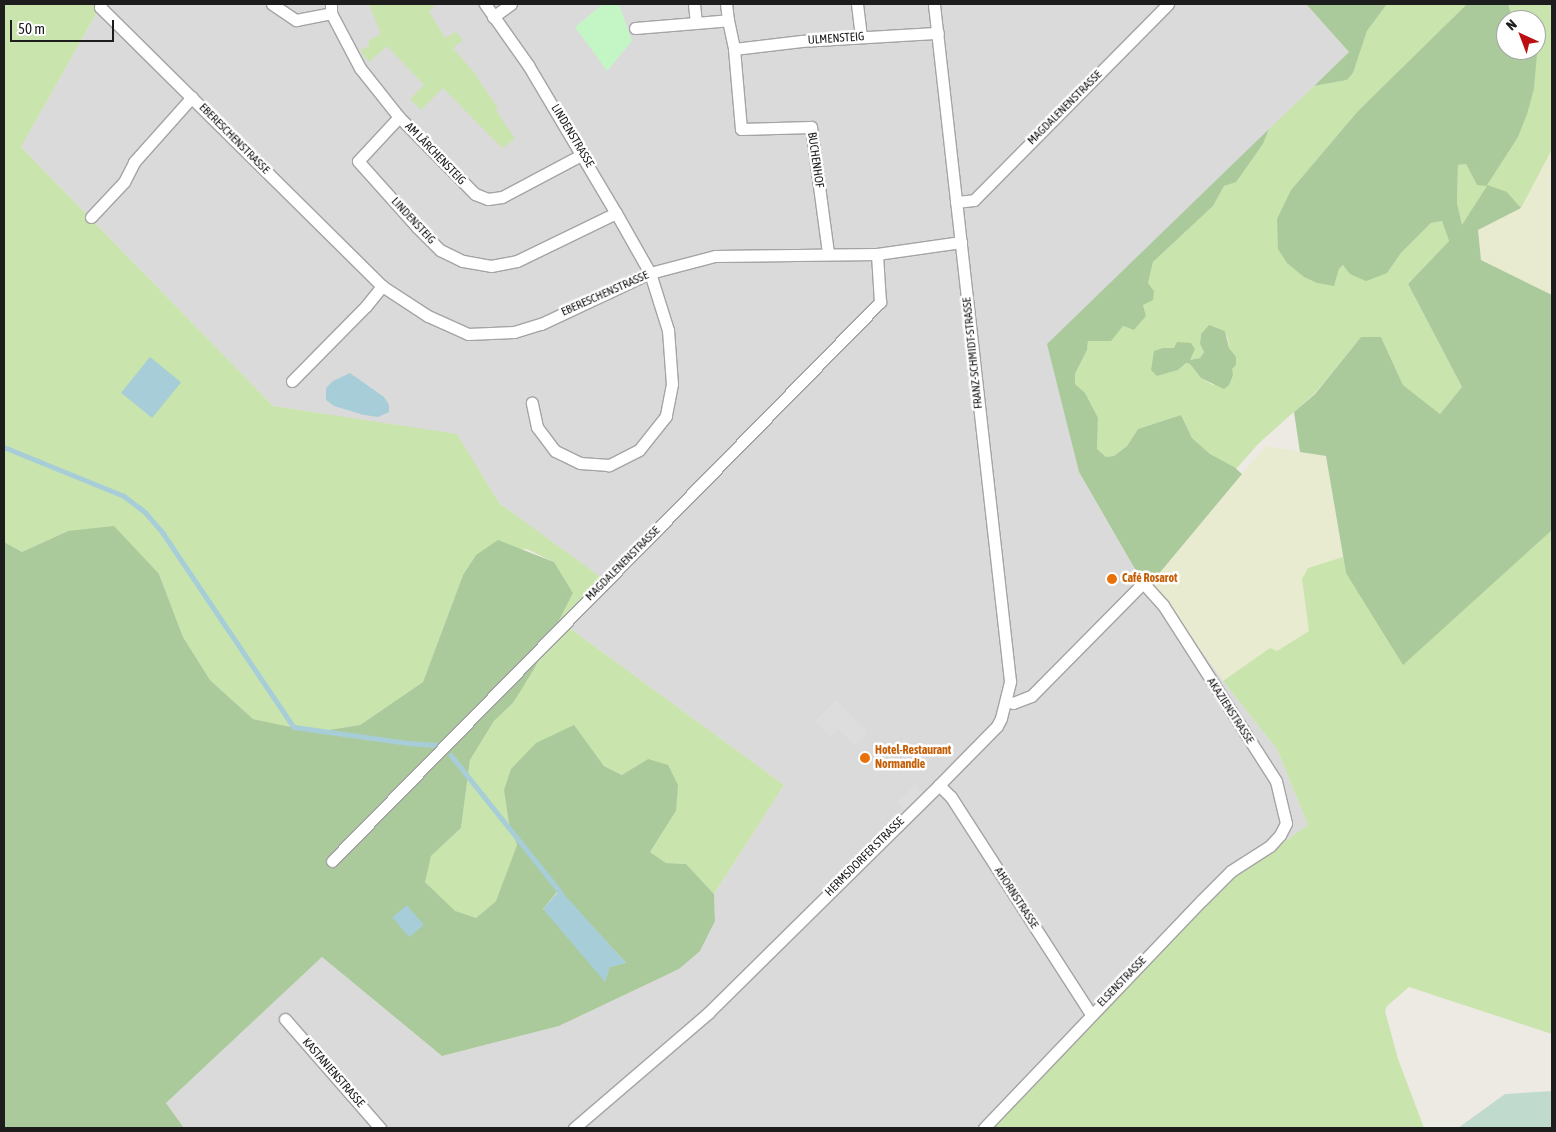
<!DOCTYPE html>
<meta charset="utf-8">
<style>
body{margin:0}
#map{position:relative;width:1556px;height:1132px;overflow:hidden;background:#edeae3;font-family:"Asap Condensed",sans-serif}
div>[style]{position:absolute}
.residential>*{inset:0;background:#dbdada}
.farmland>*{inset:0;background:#e9ebd0}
.grass>*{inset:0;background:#c9e4ac}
.forest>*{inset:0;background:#aaca9b}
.wetland>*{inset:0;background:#c1dace}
.park>*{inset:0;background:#c3f5c5}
.parking>*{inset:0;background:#ddd;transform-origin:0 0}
.water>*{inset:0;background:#a7ced8;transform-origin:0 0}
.stream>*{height:4.5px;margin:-2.25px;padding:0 2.25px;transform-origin:2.25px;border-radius:2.25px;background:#a7ced8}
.roads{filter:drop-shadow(1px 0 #a4a4a4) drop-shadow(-1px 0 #a4a4a4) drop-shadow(0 1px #a4a4a4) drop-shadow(0 -1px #a4a4a4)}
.street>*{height:11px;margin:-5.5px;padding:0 5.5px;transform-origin:5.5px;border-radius:5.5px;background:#fff}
.dots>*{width:14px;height:14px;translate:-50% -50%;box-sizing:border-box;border:2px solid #fff;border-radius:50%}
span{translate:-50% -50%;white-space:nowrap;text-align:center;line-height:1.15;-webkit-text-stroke:5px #fff;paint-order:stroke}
.street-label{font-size:12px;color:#1d1d1d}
.food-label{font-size:12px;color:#c56008;font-weight:700}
.left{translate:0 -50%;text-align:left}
.frame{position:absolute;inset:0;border:5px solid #1d1d1d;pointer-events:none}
.north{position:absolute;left:1496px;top:10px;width:50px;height:50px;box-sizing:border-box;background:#fff;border:1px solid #a5a5a5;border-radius:50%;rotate:317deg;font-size:14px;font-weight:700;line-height:20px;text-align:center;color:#1d1d1d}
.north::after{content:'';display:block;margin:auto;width:18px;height:22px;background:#bb0f13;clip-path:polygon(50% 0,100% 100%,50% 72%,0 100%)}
.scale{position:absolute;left:10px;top:20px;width:104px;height:22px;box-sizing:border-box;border:2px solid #1d1d1d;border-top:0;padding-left:6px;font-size:15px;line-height:18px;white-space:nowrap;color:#1d1d1d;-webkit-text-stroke:4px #fff;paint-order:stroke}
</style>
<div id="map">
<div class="residential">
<i style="clip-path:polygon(94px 4px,1306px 4px,1349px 52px,1048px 344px,1079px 472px,1139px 576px,1152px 582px,1223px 681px,1277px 749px,1308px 825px,1202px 900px,979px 1128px,184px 1128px,166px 1103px,322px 957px,442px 1056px,559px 1026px,679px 969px,715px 921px,714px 894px,784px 785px,564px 624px,605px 581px,499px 503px,457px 435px,273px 406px,21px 147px,100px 7px)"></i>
</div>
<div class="farmland">
<i style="clip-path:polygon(1552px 149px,1552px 295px,1481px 260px,1478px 230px,1521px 208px)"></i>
<i style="clip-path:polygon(1266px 446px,1326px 456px,1343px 557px,1308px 568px,1302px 579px,1309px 631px,1276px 651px,1270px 648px,1223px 681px,1152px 582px)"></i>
</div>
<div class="grass">
<i style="clip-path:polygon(4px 4px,94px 4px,100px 7px,21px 147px,273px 406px,457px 434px,499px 503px,606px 581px,564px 624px,784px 785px,714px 894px,686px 864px,666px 863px,650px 852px,676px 811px,648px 759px,623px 775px,604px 766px,574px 726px,509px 823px,517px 845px,497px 900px,476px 918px,455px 912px,424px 881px,431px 856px,461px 828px,470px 760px,494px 721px,513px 703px,573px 593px,554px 562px,527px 549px,476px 555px,463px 575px,423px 682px,360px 725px,315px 732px,253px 719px,210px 680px,183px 637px,159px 574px,68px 531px,22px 552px,4px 542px)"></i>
<i style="clip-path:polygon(369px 4px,432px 4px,434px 7px,429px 11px,445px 38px,456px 32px,463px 40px,453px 48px,478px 77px,477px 78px,498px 108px,496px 110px,515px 139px,502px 148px,443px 88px,421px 110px,410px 99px,424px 85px,387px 46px,369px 62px,360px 50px,369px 46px,369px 40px,381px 34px)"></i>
<i style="clip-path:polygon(evenodd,1387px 4px,1467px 4px,1358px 111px,1291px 190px,1287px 262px,1304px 277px,1317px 283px,1334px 285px,1339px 269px,1344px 265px,1387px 273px,1401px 253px,1431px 223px,1442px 221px,1449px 241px,1408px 284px,1462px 387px,1440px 414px,1403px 385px,1381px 337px,1361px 337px,1315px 393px,1259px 443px,1236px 469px,1210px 454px,1192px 438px,1181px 415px,1138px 429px,1127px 446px,1114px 456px,1106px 457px,1097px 449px,1098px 418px,1075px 384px,1075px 374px,1087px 350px,1088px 341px,1123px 326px,1134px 330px,1146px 316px,1143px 305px,1154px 291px,1148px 283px,1153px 262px,1213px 206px,1224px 186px,1236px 181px,1263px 144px,1269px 129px,1314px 86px,1347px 80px,1353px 73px,1367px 31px,1387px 4px,1209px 326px,1225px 331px,1228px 339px,1232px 369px,1213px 385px,1201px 378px,1190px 364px,1186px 363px,1178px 370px,1157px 376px,1163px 348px,1174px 348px,1190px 360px,1200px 358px,1204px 352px,1200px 344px,1201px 334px,1209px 326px)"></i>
<i style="clip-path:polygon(1508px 4px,1552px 4px,1552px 149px,1521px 208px,1507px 192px,1462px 226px,1457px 203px,1458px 165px,1466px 164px,1477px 185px,1518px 137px,1534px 89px,1539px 20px,1536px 23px,1536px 20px,1513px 20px)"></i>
<i style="clip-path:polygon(1552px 530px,1552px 1034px,1409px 987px,1387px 1006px,1385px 1011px,1398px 1059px,1424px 1128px,981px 1128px,1202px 900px,1308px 825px,1277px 749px,1223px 681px,1270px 648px,1277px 651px,1309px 631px,1302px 579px,1308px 568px,1343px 557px,1346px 573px,1545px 535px)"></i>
</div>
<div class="forest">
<i style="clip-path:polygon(1306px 4px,1387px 4px,1367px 31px,1353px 73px,1347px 80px,1314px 86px,1349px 52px)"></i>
<i style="clip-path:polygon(evenodd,1467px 4px,1508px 4px,1513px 20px,1506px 20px,1506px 50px,1536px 50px,1536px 23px,1540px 19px,1534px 89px,1527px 114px,1518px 137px,1487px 185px,1507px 192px,1521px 208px,1478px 230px,1481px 260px,1552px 295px,1552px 530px,1403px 665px,1346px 573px,1326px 456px,1300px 452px,1294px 412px,1315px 394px,1361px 337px,1381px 337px,1403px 385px,1440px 414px,1462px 387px,1408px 284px,1449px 241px,1442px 221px,1431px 223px,1401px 253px,1387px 273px,1366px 281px,1350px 274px,1343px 265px,1339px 269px,1334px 286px,1317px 283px,1304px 277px,1287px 263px,1278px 249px,1277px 219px,1291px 190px,1358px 111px,1467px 4px,1466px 164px,1477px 185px,1487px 186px,1462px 225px,1457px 203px,1458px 165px,1466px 164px)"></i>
<i style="clip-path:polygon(1269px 129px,1263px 144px,1236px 182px,1224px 186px,1213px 206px,1153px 262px,1148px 283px,1154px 291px,1153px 300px,1143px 305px,1146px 316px,1134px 330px,1123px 326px,1111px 341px,1088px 341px,1087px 350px,1075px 374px,1075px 384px,1085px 393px,1098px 418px,1097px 449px,1106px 457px,1114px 456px,1127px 446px,1138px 429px,1181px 415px,1192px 438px,1210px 454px,1234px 467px,1242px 474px,1152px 582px,1139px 576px,1079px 472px,1047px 344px)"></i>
<i style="clip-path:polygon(1209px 325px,1225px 331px,1229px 348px,1236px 357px,1236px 365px,1232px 369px,1233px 375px,1229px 385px,1224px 389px,1201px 378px,1190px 364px,1186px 363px,1178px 370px,1157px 376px,1151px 370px,1154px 351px,1163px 348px,1174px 348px,1177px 342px,1191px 343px,1195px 349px,1190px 360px,1200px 358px,1204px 352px,1200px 344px,1201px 334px)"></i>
<i style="clip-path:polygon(evenodd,114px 526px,159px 574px,183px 637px,210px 680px,253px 719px,315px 732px,360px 725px,423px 682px,463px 575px,476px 555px,498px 540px,554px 562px,573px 593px,534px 669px,513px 703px,494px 721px,470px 760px,461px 828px,431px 856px,425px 882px,455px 911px,476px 918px,496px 901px,517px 845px,509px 823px,504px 790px,511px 769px,536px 743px,574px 725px,604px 766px,622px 775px,648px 759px,668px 765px,678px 785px,676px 811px,650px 852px,666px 863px,686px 864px,714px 894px,715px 921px,700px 951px,679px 969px,559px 1026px,442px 1056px,322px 957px,166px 1103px,184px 1128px,4px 1128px,4px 542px,22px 552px,68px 531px,114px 526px,559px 890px,626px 963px,625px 963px,609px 967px,543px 909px,559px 890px)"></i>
</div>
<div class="wetland">
<i style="clip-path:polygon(1552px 1091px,1552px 1128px,1458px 1128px,1505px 1094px)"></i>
</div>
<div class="park">
<i style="clip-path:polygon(603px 4px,619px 4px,632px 41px,607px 71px,575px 27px)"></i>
</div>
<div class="parking">
<i style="clip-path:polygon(836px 700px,868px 733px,855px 746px,838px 729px,830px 737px,815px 721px)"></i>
<i style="left:915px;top:785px;width:11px;height:25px;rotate:45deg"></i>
</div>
<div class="water">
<i style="left:150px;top:357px;width:40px;height:46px;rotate:39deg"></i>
<i style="clip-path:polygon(350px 373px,384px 397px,389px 405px,389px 412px,378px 417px,364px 415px,334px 406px,326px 400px,326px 388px,333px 381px)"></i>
<i style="clip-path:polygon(560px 890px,626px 963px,610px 967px,605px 982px,543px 909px)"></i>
<i style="left:407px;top:905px;width:26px;height:19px;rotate:50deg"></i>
</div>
<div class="stream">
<i style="left:4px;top:447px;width:130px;rotate:22.2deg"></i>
<i style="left:124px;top:496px;width:26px;rotate:37deg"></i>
<i style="left:145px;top:512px;width:28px;rotate:49deg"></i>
<i style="left:163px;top:533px;width:234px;rotate:56deg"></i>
<i style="left:294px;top:727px;width:115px;rotate:8deg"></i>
<i style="left:408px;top:743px;width:31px;rotate:4deg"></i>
<i style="left:451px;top:755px;width:176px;rotate:51.4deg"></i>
</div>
<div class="roads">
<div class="street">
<i style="left:101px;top:4px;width:3px;rotate:108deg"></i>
<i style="left:100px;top:7px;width:397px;rotate:44.7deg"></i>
<i style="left:382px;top:286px;width:55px;rotate:33.1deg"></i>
<i style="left:428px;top:316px;width:44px;rotate:24.2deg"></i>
<i style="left:468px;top:334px;width:46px;rotate:-2.5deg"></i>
<i style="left:514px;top:332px;width:28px;rotate:-17deg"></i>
<i style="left:541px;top:324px;width:120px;rotate:-25.1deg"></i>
<i style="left:650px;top:273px;width:67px;rotate:-14.7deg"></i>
<i style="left:715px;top:256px;width:162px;rotate:-0.7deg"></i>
<i style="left:877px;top:254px;width:85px;rotate:-8.1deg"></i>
<i style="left:272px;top:4px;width:29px;rotate:34deg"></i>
<i style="left:296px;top:20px;width:36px;rotate:-11deg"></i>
<i style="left:331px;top:4px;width:9px;rotate:90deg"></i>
<i style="left:331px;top:13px;width:62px;rotate:62.2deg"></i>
<i style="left:360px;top:68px;width:63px;rotate:51.5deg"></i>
<i style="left:399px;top:117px;width:108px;rotate:45.4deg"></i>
<i style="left:475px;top:194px;width:14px;rotate:21deg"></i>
<i style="left:488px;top:199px;width:14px;rotate:-8deg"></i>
<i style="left:502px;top:197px;width:92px;rotate:-28deg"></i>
<i style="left:485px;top:4px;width:75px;rotate:54.8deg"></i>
<i style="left:528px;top:65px;width:172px;rotate:59.3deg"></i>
<i style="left:616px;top:213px;width:69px;rotate:60.5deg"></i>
<i style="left:650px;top:273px;width:60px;rotate:72.5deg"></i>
<i style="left:668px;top:330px;width:54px;rotate:85.8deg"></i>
<i style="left:672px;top:384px;width:33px;rotate:101deg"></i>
<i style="left:666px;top:416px;width:43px;rotate:128.5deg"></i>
<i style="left:639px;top:450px;width:34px;rotate:153deg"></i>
<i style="left:609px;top:465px;width:29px;rotate:-176deg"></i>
<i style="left:580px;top:463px;width:28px;rotate:-154deg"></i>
<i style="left:555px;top:451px;width:30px;rotate:-127deg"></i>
<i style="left:537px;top:427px;width:25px;rotate:-102deg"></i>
<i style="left:694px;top:4px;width:19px;rotate:84deg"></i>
<i style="left:696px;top:23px;width:32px;rotate:-5deg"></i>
<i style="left:728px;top:20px;width:16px;rotate:-97deg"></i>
<i style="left:857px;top:4px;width:33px;rotate:83deg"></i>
<i style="left:493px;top:17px;width:22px;rotate:-36deg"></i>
<i style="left:728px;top:20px;width:30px;rotate:78deg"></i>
<i style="left:734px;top:49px;width:80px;rotate:85deg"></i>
<i style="left:741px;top:129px;width:70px;rotate:-1.6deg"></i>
<i style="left:811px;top:127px;width:127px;rotate:82.3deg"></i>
<i style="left:635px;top:28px;width:61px;rotate:-4.7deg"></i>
<i style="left:734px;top:49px;width:68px;rotate:-6.7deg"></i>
<i style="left:802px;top:41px;width:136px;rotate:-3.4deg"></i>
<i style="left:399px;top:117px;width:60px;rotate:133deg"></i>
<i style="left:358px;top:161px;width:89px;rotate:48.2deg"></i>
<i style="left:417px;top:227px;width:33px;rotate:45deg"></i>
<i style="left:440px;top:250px;width:25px;rotate:26deg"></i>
<i style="left:463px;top:261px;width:28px;rotate:10deg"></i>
<i style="left:491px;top:266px;width:26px;rotate:-11deg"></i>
<i style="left:517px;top:261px;width:110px;rotate:-25.9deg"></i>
<i style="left:956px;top:202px;width:18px;rotate:-6deg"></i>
<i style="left:974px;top:200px;width:276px;rotate:-45.3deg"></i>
<i style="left:91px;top:217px;width:48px;rotate:-46.7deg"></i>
<i style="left:124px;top:182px;width:22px;rotate:-63deg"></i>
<i style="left:134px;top:162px;width:87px;rotate:-48.3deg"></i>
<i style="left:292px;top:381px;width:105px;rotate:-45.4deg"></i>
<i style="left:366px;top:306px;width:26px;rotate:-51deg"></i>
<i style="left:939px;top:785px;width:17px;rotate:45deg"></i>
<i style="left:951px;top:797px;width:258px;rotate:57.2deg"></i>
<i style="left:332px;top:861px;width:783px;rotate:-45.57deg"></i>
<i style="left:880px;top:302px;width:48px;rotate:-93.6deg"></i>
<i style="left:285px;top:1019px;width:145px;rotate:48.9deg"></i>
<i style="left:574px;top:1128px;width:177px;rotate:-40.6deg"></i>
<i style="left:708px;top:1013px;width:325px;rotate:-44.6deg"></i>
<i style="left:939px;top:785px;width:83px;rotate:-45.5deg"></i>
<i style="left:997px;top:726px;width:9px;rotate:-63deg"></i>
<i style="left:1001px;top:718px;width:38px;rotate:-76deg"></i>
<i style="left:1010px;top:681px;width:681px;rotate:-96.41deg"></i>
<i style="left:984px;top:1128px;width:315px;rotate:-46.3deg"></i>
<i style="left:1202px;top:900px;width:41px;rotate:-45deg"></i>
<i style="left:1231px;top:871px;width:46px;rotate:-32.7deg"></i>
<i style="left:1270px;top:846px;width:15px;rotate:-48deg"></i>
<i style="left:1280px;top:835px;width:13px;rotate:-63deg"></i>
<i style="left:1286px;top:823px;width:43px;rotate:-103.4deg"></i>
<i style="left:1276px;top:781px;width:209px;rotate:-122.7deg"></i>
<i style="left:1163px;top:605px;width:30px;rotate:-132deg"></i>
<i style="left:1143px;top:583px;width:159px;rotate:134.7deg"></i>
<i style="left:1031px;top:696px;width:19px;rotate:159deg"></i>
<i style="left:1013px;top:703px;width:7px;rotate:-164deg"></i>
</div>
</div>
<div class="dots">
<i style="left:1112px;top:579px;background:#e8710a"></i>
<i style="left:865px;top:758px;background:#e8710a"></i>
</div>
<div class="street-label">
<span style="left:836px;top:39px;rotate:-4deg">ULMENSTEIG</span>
<span style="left:1065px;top:108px;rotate:-45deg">MAGDALENENSTRASSE</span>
<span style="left:572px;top:136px;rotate:59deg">LINDENSTRASSE</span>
<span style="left:234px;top:139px;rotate:45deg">EBERESCHENSTRASSE</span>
<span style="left:435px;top:154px;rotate:46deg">AM LÄRCHENSTEIG</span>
<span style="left:815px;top:160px;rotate:82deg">BUCHENHOF</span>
<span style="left:413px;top:221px;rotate:47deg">LINDENSTEIG</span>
<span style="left:605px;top:294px;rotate:-24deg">EBERESCHENSTRASSE</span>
<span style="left:973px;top:353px;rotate:-96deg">FRANZ-SCHMIDT-STRASSE</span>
<span style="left:623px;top:564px;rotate:-45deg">MAGDALENENSTRASSE</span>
<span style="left:1230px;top:711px;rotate:57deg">AKAZIENSTRASSE</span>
<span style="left:865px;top:857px;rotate:-45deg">HERMSDORFER STRASSE</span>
<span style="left:1016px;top:898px;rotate:57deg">AHORNSTRASSE</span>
<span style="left:1122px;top:982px;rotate:-46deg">ELSENSTRASSE</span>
<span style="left:333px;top:1073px;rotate:49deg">KASTANIENSTRASSE</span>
</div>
<div class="food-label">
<span class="left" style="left:1122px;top:579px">Café Rosarot</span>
<span class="left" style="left:875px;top:758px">Hotel-Restaurant<br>Normandie</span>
</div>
<div class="frame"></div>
<div class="north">N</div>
<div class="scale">50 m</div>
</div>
